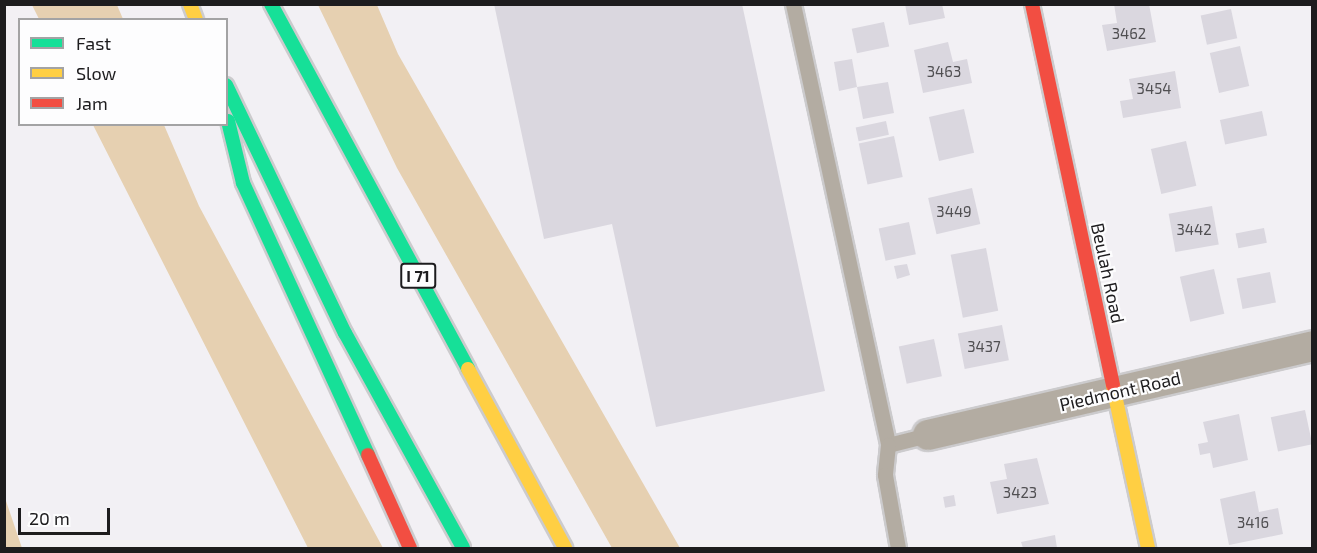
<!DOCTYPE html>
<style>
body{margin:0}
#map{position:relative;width:1317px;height:553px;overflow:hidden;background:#f2f0f4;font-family:"Exo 2",sans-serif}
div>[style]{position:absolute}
.green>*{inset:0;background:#e6d0b1}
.building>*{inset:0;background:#dad7df;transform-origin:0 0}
.roads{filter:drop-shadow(2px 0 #cccbcd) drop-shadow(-2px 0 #cccbcd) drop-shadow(0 2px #cccbcd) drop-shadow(0 -2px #cccbcd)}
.lane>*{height:15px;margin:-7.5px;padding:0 7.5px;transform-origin:7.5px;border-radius:7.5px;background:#b3aca2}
.street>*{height:30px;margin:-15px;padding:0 15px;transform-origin:15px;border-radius:15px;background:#b3aca2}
.fast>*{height:14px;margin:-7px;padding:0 7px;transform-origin:7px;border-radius:7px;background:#16e098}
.slow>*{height:14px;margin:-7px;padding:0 7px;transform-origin:7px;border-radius:7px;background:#ffcf43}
.jam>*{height:14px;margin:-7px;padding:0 7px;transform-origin:7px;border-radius:7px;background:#f24e42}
span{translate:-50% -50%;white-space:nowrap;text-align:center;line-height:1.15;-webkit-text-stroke:4.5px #fdfdfe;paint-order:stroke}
.number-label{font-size:15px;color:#504f52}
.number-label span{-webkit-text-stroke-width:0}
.shield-label span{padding:2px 4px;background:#fdfdfe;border:2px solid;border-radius:4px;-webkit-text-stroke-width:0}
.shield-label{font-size:16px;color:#1d1c1e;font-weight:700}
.street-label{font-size:18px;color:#1d1c1e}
.frame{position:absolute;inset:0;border:6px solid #1d1c1e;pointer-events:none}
.legend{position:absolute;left:18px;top:18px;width:210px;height:108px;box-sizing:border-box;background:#fdfdfe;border:2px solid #a3a3a4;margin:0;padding:8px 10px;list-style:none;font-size:18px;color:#1d1c1e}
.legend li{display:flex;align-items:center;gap:12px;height:30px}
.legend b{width:30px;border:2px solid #a3a3a4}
.scale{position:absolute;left:18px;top:508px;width:92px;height:27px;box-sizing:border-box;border:3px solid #1d1c1e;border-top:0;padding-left:8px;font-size:18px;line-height:21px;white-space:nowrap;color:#1d1c1e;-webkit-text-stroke:4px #fdfdfe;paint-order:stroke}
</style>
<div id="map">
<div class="green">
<i style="clip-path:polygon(32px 5px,117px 5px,123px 19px,39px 19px)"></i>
<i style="clip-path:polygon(318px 5px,377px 5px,398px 54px,680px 548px,612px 548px,397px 168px)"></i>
<i style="clip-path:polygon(93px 125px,164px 125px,199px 206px,383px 548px,308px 548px)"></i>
<i style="clip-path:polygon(4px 498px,5px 498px,22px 548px,5px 548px)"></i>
</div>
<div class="building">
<i style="clip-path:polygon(494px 4px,742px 4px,825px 391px,656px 427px,612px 224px,544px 239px)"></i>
<i style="clip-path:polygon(905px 4px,942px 4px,945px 18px,909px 25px)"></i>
<i style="clip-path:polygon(1114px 4px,1149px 4px,1156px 42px,1107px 51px,1102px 25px,1117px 23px)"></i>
<i style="left:1231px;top:9px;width:30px;height:31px;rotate:78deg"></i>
<i style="left:884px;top:22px;width:25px;height:33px;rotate:78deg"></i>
<i style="clip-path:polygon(948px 42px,953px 62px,967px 59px,972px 83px,923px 93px,914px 50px)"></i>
<i style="left:1240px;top:46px;width:41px;height:31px;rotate:77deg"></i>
<i style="clip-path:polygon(852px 59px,857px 87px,888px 82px,894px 113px,863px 119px,857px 87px,839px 91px,834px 62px)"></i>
<i style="clip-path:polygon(1175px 71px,1181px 108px,1123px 118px,1120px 101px,1133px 99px,1129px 79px)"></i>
<i style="left:964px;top:109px;width:45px;height:36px;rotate:77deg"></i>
<i style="left:1262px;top:111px;width:25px;height:43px;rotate:78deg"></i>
<i style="left:886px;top:121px;width:14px;height:31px;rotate:78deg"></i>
<i style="left:894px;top:136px;width:42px;height:36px;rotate:78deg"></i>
<i style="left:1186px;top:141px;width:46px;height:36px;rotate:77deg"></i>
<i style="left:972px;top:188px;width:37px;height:45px;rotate:77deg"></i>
<i style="left:1212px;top:206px;width:39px;height:44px;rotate:80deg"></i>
<i style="left:909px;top:222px;width:33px;height:31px;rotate:78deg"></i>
<i style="left:1264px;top:228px;width:15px;height:29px;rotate:79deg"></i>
<i style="left:986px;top:248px;width:64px;height:36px;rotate:79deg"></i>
<i style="clip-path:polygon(907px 264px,910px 275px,897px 279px,894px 266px)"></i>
<i style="left:1214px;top:269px;width:46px;height:35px;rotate:77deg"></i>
<i style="left:1270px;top:272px;width:31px;height:34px;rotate:79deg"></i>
<i style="left:1002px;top:325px;width:36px;height:45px;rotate:79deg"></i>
<i style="left:934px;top:339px;width:38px;height:36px;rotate:78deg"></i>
<i style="left:1305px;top:410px;width:35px;height:35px;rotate:78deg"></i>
<i style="clip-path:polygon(1239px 414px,1248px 460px,1213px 468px,1210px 453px,1200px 455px,1198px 444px,1208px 442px,1203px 422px)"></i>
<i style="clip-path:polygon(1037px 458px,1049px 504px,997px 514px,990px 482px,1007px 479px,1004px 464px)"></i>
<i style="clip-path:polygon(1255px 491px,1259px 512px,1278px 508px,1283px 534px,1229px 545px,1220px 499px)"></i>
<i style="left:954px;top:495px;width:11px;height:11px;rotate:80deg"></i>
<i style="clip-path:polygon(1055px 535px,1057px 548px,1023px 548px,1021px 542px)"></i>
</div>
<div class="roads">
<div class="lane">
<i style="left:793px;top:4px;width:451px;rotate:77.8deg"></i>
<i style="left:888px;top:445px;width:41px;rotate:-14deg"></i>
<i style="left:888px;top:445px;width:30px;rotate:96deg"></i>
<i style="left:885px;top:475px;width:74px;rotate:79.9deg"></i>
</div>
<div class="street">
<i style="left:928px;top:435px;width:394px;rotate:-13deg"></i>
</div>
<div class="fast">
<i style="left:271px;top:4px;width:415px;rotate:61.6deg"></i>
<i style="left:226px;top:85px;width:275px;rotate:64.4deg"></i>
<i style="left:345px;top:333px;width:245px;rotate:61.2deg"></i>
<i style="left:228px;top:121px;width:64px;rotate:76.4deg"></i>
<i style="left:243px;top:183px;width:299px;rotate:65.3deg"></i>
</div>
<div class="slow">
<i style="left:190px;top:4px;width:17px;rotate:69deg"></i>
<i style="left:468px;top:369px;width:204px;rotate:61.5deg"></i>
<i style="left:1113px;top:386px;width:166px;rotate:77.8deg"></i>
</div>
<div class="jam">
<i style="left:1032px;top:4px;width:390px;rotate:78deg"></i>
<i style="left:368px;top:455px;width:102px;rotate:65.7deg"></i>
</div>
</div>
<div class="number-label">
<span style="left:1129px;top:34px">3462</span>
<span style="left:944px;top:72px">3463</span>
<span style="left:1154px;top:89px">3454</span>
<span style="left:954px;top:212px">3449</span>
<span style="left:1194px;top:230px">3442</span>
<span style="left:984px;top:347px">3437</span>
<span style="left:1020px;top:493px">3423</span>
<span style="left:1253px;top:523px">3416</span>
</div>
<div class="shield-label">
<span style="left:418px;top:276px">I 71</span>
</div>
<div class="street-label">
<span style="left:1108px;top:273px;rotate:78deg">Beulah Road</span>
<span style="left:1120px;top:391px;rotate:-13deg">Piedmont Road</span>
</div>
<div class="frame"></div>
<ul class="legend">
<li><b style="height:8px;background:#16e098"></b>Fast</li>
<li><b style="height:8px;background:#ffcf43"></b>Slow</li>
<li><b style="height:8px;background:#f24e42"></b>Jam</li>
</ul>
<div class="scale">20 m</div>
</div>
